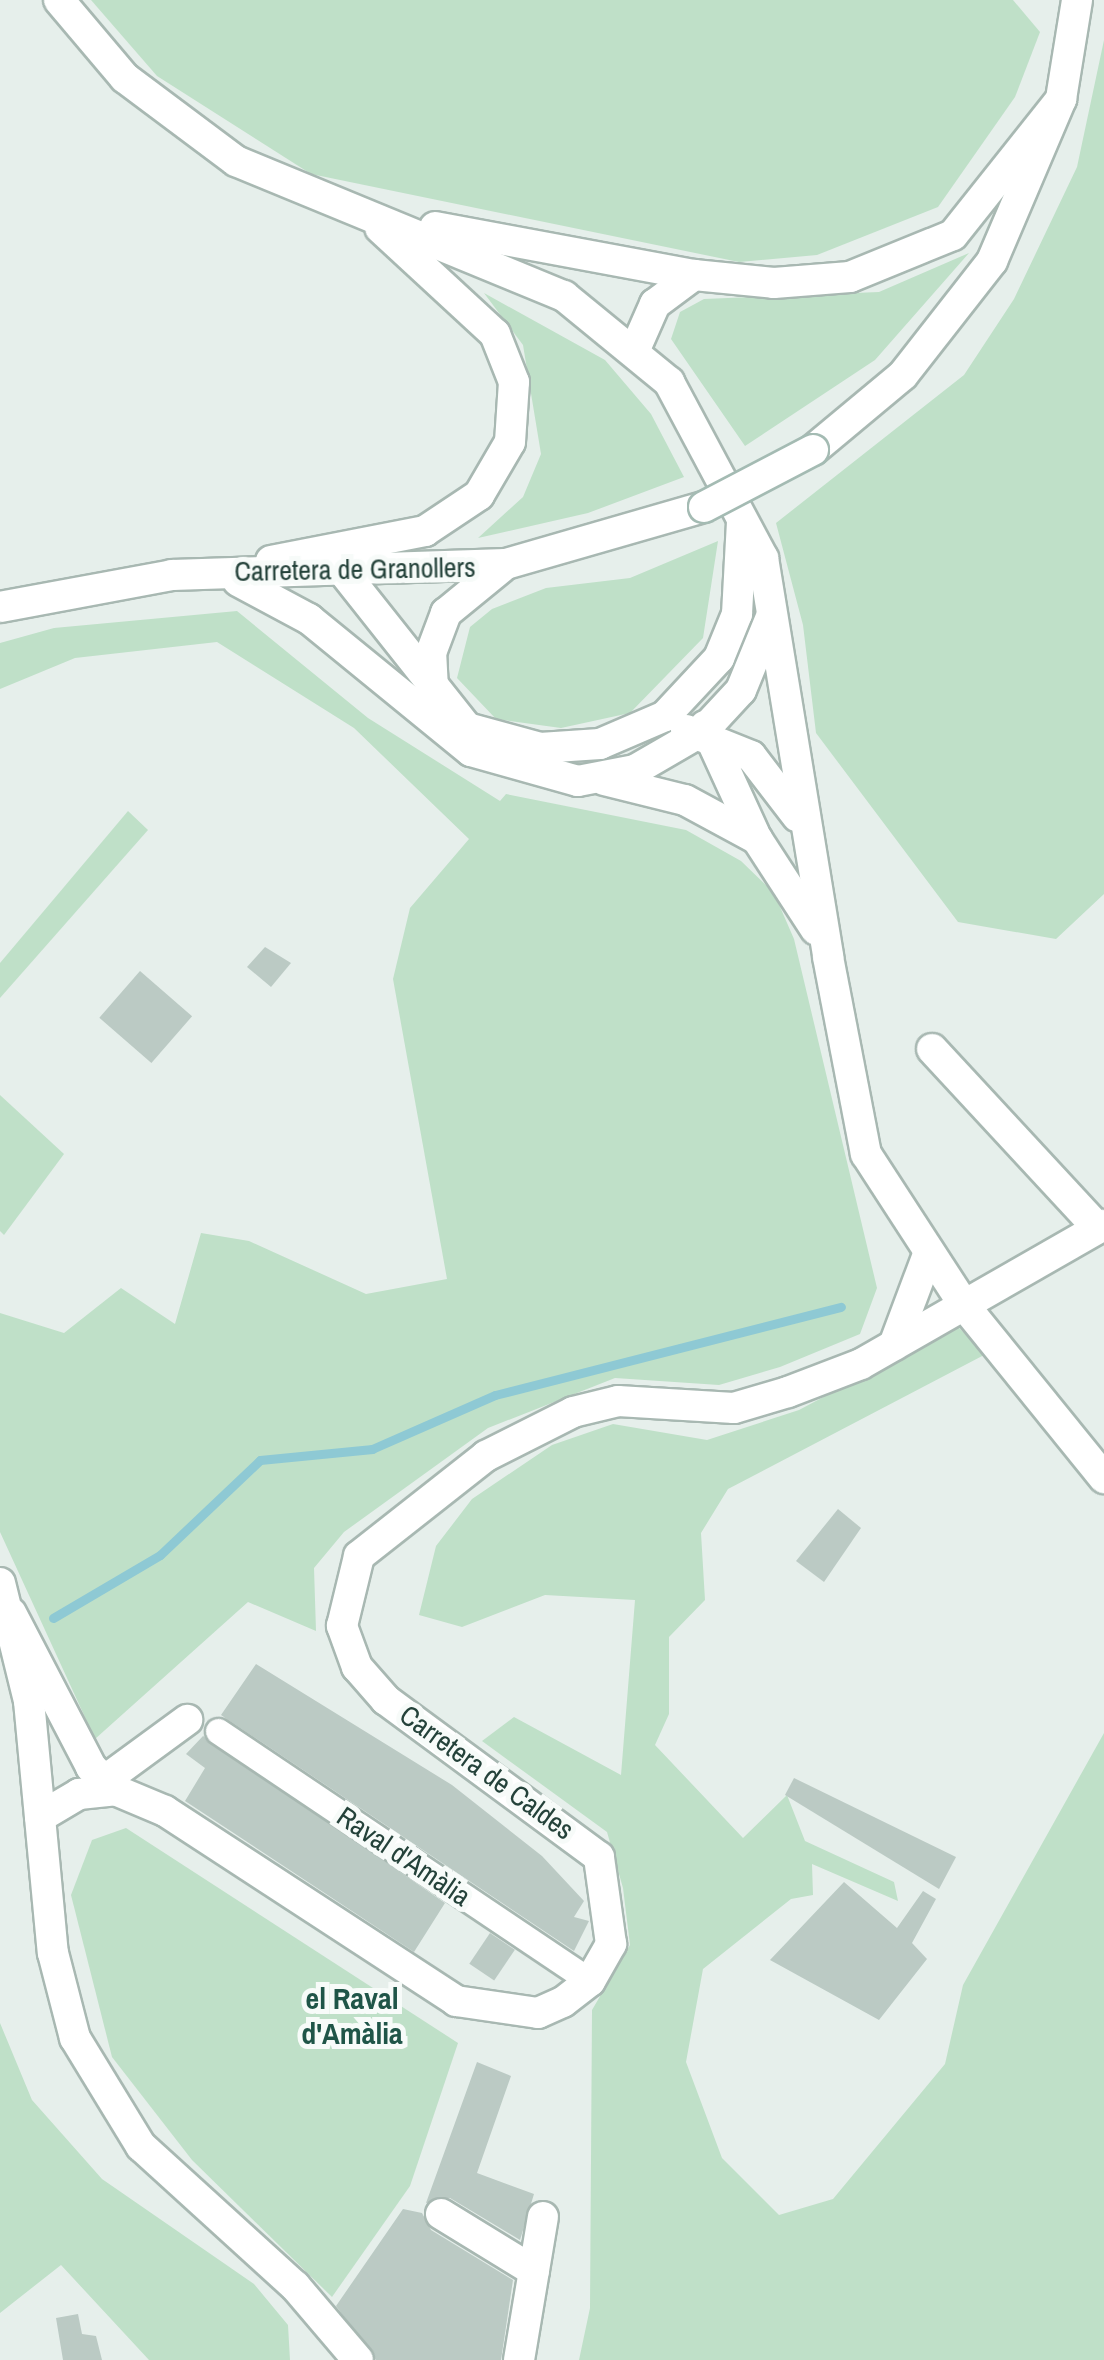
<!DOCTYPE html>
<meta charset="utf-8">
<style>
body{margin:0}
#map{position:relative;width:1104px;height:2360px;overflow:hidden;background:#e6efeb;font-family:"Archivo Narrow",sans-serif}
div>[style]{position:absolute}
.green>*{inset:0;background:#bfe0c8}
.stream>*{height:9px;margin:-4.5px;padding:0 4.5px;transform-origin:4.5px;border-radius:4.5px;background:#8ec9d4}
.building>*{inset:0;background:#bbcac4;transform-origin:0 0}
.roads{filter:drop-shadow(2px 0 #a8b8b2) drop-shadow(-2px 0 #a8b8b2) drop-shadow(0 2px #a8b8b2) drop-shadow(0 -2px #a8b8b2)}
.pedestrian>*{height:25px;margin:-12.5px;padding:0 12.5px;transform-origin:12.5px;border-radius:12.5px;background:#fff}
.minor>*{height:30px;margin:-15px;padding:0 15px;transform-origin:15px;border-radius:15px;background:#fff}
.tertiary>*{height:30px;margin:-15px;padding:0 15px;transform-origin:15px;border-radius:15px;background:#fff}
.secondary>*{height:30px;margin:-15px;padding:0 15px;transform-origin:15px;border-radius:15px;background:#fff}
.bridges{filter:drop-shadow(2px 0 #a4bbb3) drop-shadow(-2px 0 #a4bbb3) drop-shadow(0 2px #a4bbb3) drop-shadow(0 -2px #a4bbb3)}
.secondary-bridge>*{height:30px;margin:-15px;padding:0 15px;transform-origin:15px;border-radius:15px;background:#fff}
span{translate:-50% -50%;white-space:nowrap;text-align:center;line-height:1.15;-webkit-text-stroke:10px #f7fbf9;paint-order:stroke}
.street-label{font-size:28px;color:#24423a}
.neighbourhood-label{font-size:30px;color:#1f5548;font-weight:700}
</style>
<div id="map">
<div class="green">
<i style="clip-path:polygon(91px 0,1013px 0,1040px 32px,1015px 97px,938px 207px,817px 255px,739px 262px,311px 174px,157px 76px)"></i>
<i style="clip-path:polygon(1104px 40px,1104px 894px,1056px 939px,958px 922px,816px 733px,803px 625px,776px 523px,964px 375px,1014px 299px,1077px 167px)"></i>
<i style="clip-path:polygon(969px 253px,875px 360px,745px 446px,671px 339px,680px 312px,704px 299px,879px 292px)"></i>
<i style="clip-path:polygon(484px 293px,605px 360px,651px 414px,684px 477px,588px 513px,478px 538px,523px 497px,541px 454px,523px 345px)"></i>
<i style="clip-path:polygon(718px 541px,703px 638px,630px 713px,561px 728px,496px 719px,457px 678px,470px 627px,492px 609px,546px 588px,630px 578px)"></i>
<i style="clip-path:polygon(237px 611px,368px 718px,500px 801px,506px 794px,686px 830px,741px 861px,774px 893px,794px 939px,877px 1288px,860px 1334px,780px 1367px,719px 1385px,615px 1378px,488px 1428px,344px 1532px,314px 1568px,316px 1631px,248px 1602px,95px 1739px,0 1532px,0 1313px,64px 1333px,121px 1288px,175px 1324px,201px 1233px,249px 1241px,366px 1294px,447px 1279px,393px 979px,410px 908px,469px 839px,354px 728px,217px 642px,75px 658px,0 689px,0 643px,54px 628px)"></i>
<i style="clip-path:polygon(128px 811px,148px 830px,0 998px,0 963px)"></i>
<i style="clip-path:polygon(0 1095px,64px 1154px,4px 1235px,0 1231px)"></i>
<i style="clip-path:polygon(957px 1326px,986px 1354px,728px 1489px,701px 1533px,705px 1600px,669px 1637px,669px 1714px,655px 1745px,743px 1838px,787px 1795px,805px 1841px,894px 1882px,898px 1901px,812px 1864px,813px 1895px,791px 1899px,703px 1969px,686px 2062px,722px 2158px,779px 2215px,833px 2199px,945px 2064px,963px 1985px,1104px 1733px,1104px 2360px,579px 2360px,590px 2308px,592px 2010px,630px 1945px,623px 1888px,607px 1832px,482px 1741px,514px 1717px,621px 1775px,635px 1600px,545px 1595px,462px 1627px,419px 1615px,436px 1546px,472px 1499px,552px 1445px,613px 1424px,707px 1440px,799px 1410px)"></i>
<i style="clip-path:polygon(126px 1828px,458px 2043px,410px 2186px,332px 2297px,192px 2160px,112px 2057px,71px 1895px,92px 1840px)"></i>
<i style="clip-path:polygon(0 1838px,0 2023px,32px 2100px,102px 2179px,254px 2284px,288px 2325px,290px 2360px,149px 2360px,61px 2265px,0 2313px)"></i>
</div>
<div class="stream">
<i style="left:53px;top:1618px;width:124px;rotate:-30.5deg"></i>
<i style="left:160px;top:1555px;width:138px;rotate:-43.5deg"></i>
<i style="left:260px;top:1460px;width:113px;rotate:-5.6deg"></i>
<i style="left:372px;top:1449px;width:134px;rotate:-23.7deg"></i>
<i style="left:495px;top:1395px;width:357px;rotate:-14.3deg"></i>
</div>
<div class="building">
<i style="clip-path:polygon(265px 947px,291px 963px,271px 987px,247px 967px)"></i>
<i style="left:140px;top:971px;width:69px;height:62px;rotate:41deg"></i>
<i style="clip-path:polygon(838px 1509px,861px 1528px,824px 1582px,796px 1561px)"></i>
<i style="clip-path:polygon(256px 1664px,452px 1785px,542px 1856px,584px 1901px,574px 1917px,589px 1921px,574px 1951px,221px 1715px)"></i>
<i style="clip-path:polygon(203px 1736px,445px 1903px,414px 1952px,185px 1801px,205px 1768px,186px 1754px)"></i>
<i style="clip-path:polygon(794px 1778px,956px 1857px,939px 1889px,785px 1795px)"></i>
<i style="clip-path:polygon(844px 1882px,897px 1928px,923px 1891px,936px 1899px,912px 1943px,927px 1959px,879px 2020px,770px 1960px)"></i>
<i style="left:490px;top:1933px;width:30px;height:37px;rotate:34deg"></i>
<i style="clip-path:polygon(477px 2062px,511px 2076px,477px 2173px,534px 2194px,520px 2240px,450px 2198px,426px 2203px)"></i>
<i style="clip-path:polygon(403px 2209px,422px 2213px,431px 2230px,513px 2280px,501px 2360px,376px 2360px,336px 2306px)"></i>
<i style="clip-path:polygon(78px 2314px,82px 2334px,96px 2336px,102px 2360px,63px 2360px,56px 2318px)"></i>
</div>
<div class="roads">
<div class="pedestrian">
<i style="left:218px;top:1731px;width:448px;rotate:33.9deg"></i>
</div>
<div class="minor">
<i style="left:932px;top:1049px;width:244px;rotate:47.2deg"></i>
<i style="left:894px;top:1345px;width:99px;rotate:-69.4deg"></i>
<i style="left:11px;top:1613px;width:174px;rotate:62.5deg"></i>
<i style="left:91px;top:1767px;width:33px;rotate:44deg"></i>
<i style="left:105px;top:1780px;width:102px;rotate:-36.2deg"></i>
<i style="left:40px;top:1817px;width:45px;rotate:-30.5deg"></i>
<i style="left:79px;top:1794px;width:36px;rotate:-6deg"></i>
<i style="left:115px;top:1790px;width:54px;rotate:22.8deg"></i>
<i style="left:165px;top:1811px;width:348px;rotate:33.1deg"></i>
<i style="left:456px;top:2001px;width:83px;rotate:8.3deg"></i>
<i style="left:538px;top:2013px;width:27px;rotate:-24deg"></i>
<i style="left:563px;top:2002px;width:34px;rotate:-38deg"></i>
<i style="left:590px;top:1981px;width:43px;rotate:-60.4deg"></i>
<i style="left:611px;top:1944px;width:88px;rotate:-97.9deg"></i>
<i style="left:599px;top:1857px;width:265px;rotate:-143.6deg"></i>
<i style="left:386px;top:1700px;width:44px;rotate:-131.3deg"></i>
<i style="left:357px;top:1667px;width:44px;rotate:-110.1deg"></i>
<i style="left:342px;top:1626px;width:72px;rotate:-76.3deg"></i>
<i style="left:359px;top:1556px;width:162px;rotate:-38.2deg"></i>
<i style="left:486px;top:1456px;width:97px;rotate:-26.8deg"></i>
<i style="left:573px;top:1412px;width:46px;rotate:-13.7deg"></i>
<i style="left:618px;top:1401px;width:116px;rotate:3.5deg"></i>
<i style="left:734px;top:1408px;width:56px;rotate:-16.5deg"></i>
<i style="left:788px;top:1392px;width:78px;rotate:-21deg"></i>
<i style="left:861px;top:1364px;width:280px;rotate:-29.8deg"></i>
<i style="left:441px;top:2214px;width:109px;rotate:31.5deg"></i>
<i style="left:519px;top:2360px;width:145px;rotate:-80.5deg"></i>
</div>
<div class="tertiary">
<i style="left:828px;top:957px;width:201px;rotate:79.1deg"></i>
<i style="left:866px;top:1154px;width:180px;rotate:57deg"></i>
<i style="left:964px;top:1305px;width:223px;rotate:51deg"></i>
</div>
<div class="secondary">
<i style="left:59px;top:0;width:102px;rotate:49.8deg"></i>
<i style="left:125px;top:78px;width:139px;rotate:36.8deg"></i>
<i style="left:236px;top:161px;width:355px;rotate:22.4deg"></i>
<i style="left:564px;top:296px;width:136px;rotate:39.3deg"></i>
<i style="left:669px;top:382px;width:200px;rotate:61.9deg"></i>
<i style="left:763px;top:558px;width:404px;rotate:80.7deg"></i>
<i style="left:435px;top:227px;width:263px;rotate:10.5deg"></i>
<i style="left:694px;top:275px;width:80px;rotate:5.7deg"></i>
<i style="left:774px;top:283px;width:76px;rotate:-4.5deg"></i>
<i style="left:850px;top:277px;width:111px;rotate:-22.2deg"></i>
<i style="left:953px;top:235px;width:174px;rotate:-51.5deg"></i>
<i style="left:636px;top:347px;width:47px;rotate:-66.2deg"></i>
<i style="left:655px;top:304px;width:49px;rotate:-36.6deg"></i>
<i style="left:813px;top:450px;width:117px;rotate:-39.8deg"></i>
<i style="left:903px;top:375px;width:145px;rotate:-52deg"></i>
<i style="left:992px;top:261px;width:176px;rotate:-66.9deg"></i>
<i style="left:1061px;top:99px;width:100px;rotate:-80.8deg"></i>
<i style="left:271px;top:561px;width:157px;rotate:-11deg"></i>
<i style="left:425px;top:531px;width:65px;rotate:-33.7deg"></i>
<i style="left:479px;top:495px;width:61px;rotate:-59.7deg"></i>
<i style="left:510px;top:442px;width:60px;rotate:-86.2deg"></i>
<i style="left:514px;top:382px;width:52px;rotate:-111.6deg"></i>
<i style="left:495px;top:334px;width:156px;rotate:-137.3deg"></i>
<i style="left:345px;top:574px;width:196px;rotate:51.6deg"></i>
<i style="left:467px;top:728px;width:76px;rotate:15.3deg"></i>
<i style="left:540px;top:748px;width:60px;rotate:-3.8deg"></i>
<i style="left:600px;top:744px;width:71px;rotate:-23.3deg"></i>
<i style="left:665px;top:716px;width:79px;rotate:-47deg"></i>
<i style="left:719px;top:658px;width:48px;rotate:-67.8deg"></i>
<i style="left:737px;top:614px;width:92px;rotate:-86.9deg"></i>
<i style="left:238px;top:581px;width:81px;rotate:28.2deg"></i>
<i style="left:309px;top:619px;width:209px;rotate:39.2deg"></i>
<i style="left:471px;top:751px;width:111px;rotate:15.7deg"></i>
<i style="left:578px;top:781px;width:58px;rotate:-10.9deg"></i>
<i style="left:635px;top:770px;width:80px;rotate:-30.1deg"></i>
<i style="left:704px;top:730px;width:54px;rotate:-47.2deg"></i>
<i style="left:741px;top:690px;width:79px;rotate:-67.7deg"></i>
<i style="left:0;top:607px;width:175px;rotate:-10.5deg"></i>
<i style="left:172px;top:575px;width:334px;rotate:-1.9deg"></i>
<i style="left:506px;top:564px;width:206px;rotate:-16.1deg"></i>
<i style="left:433px;top:689px;width:36px;rotate:-93deg"></i>
<i style="left:431px;top:653px;width:43px;rotate:-69.4deg"></i>
<i style="left:446px;top:613px;width:72px;rotate:-39.4deg"></i>
<i style="left:705px;top:726px;width:118px;rotate:65.4deg"></i>
<i style="left:686px;top:730px;width:70px;rotate:21.8deg"></i>
<i style="left:751px;top:756px;width:76px;rotate:52.5deg"></i>
<i style="left:604px;top:780px;width:83px;rotate:13.9deg"></i>
<i style="left:685px;top:800px;width:82px;rotate:28.4deg"></i>
<i style="left:757px;top:839px;width:108px;rotate:57deg"></i>
<i style="left:0;top:1583px;width:122px;rotate:76.2deg"></i>
<i style="left:29px;top:1701px;width:253px;rotate:84.6deg"></i>
<i style="left:53px;top:1953px;width:88px;rotate:75.5deg"></i>
<i style="left:75px;top:2038px;width:127px;rotate:58.6deg"></i>
<i style="left:141px;top:2146px;width:208px;rotate:42.3deg"></i>
<i style="left:295px;top:2286px;width:97px;rotate:49.6deg"></i>
</div>
</div>
<div class="bridges">
<div class="secondary-bridge">
<i style="left:704px;top:507px;width:123px;rotate:-27.6deg"></i>
</div>
</div>
<div class="street-label">
<span style="left:355px;top:569px;rotate:-1deg">Carretera de Granollers</span>
<span style="left:487px;top:1772px;rotate:36deg">Carretera de Caldes</span>
<span style="left:404px;top:1856px;rotate:34deg">Raval d'Amàlia</span>
</div>
<div class="neighbourhood-label">
<span style="left:352px;top:2015px">el Raval<br>d'Amàlia</span>
</div>
</div>
